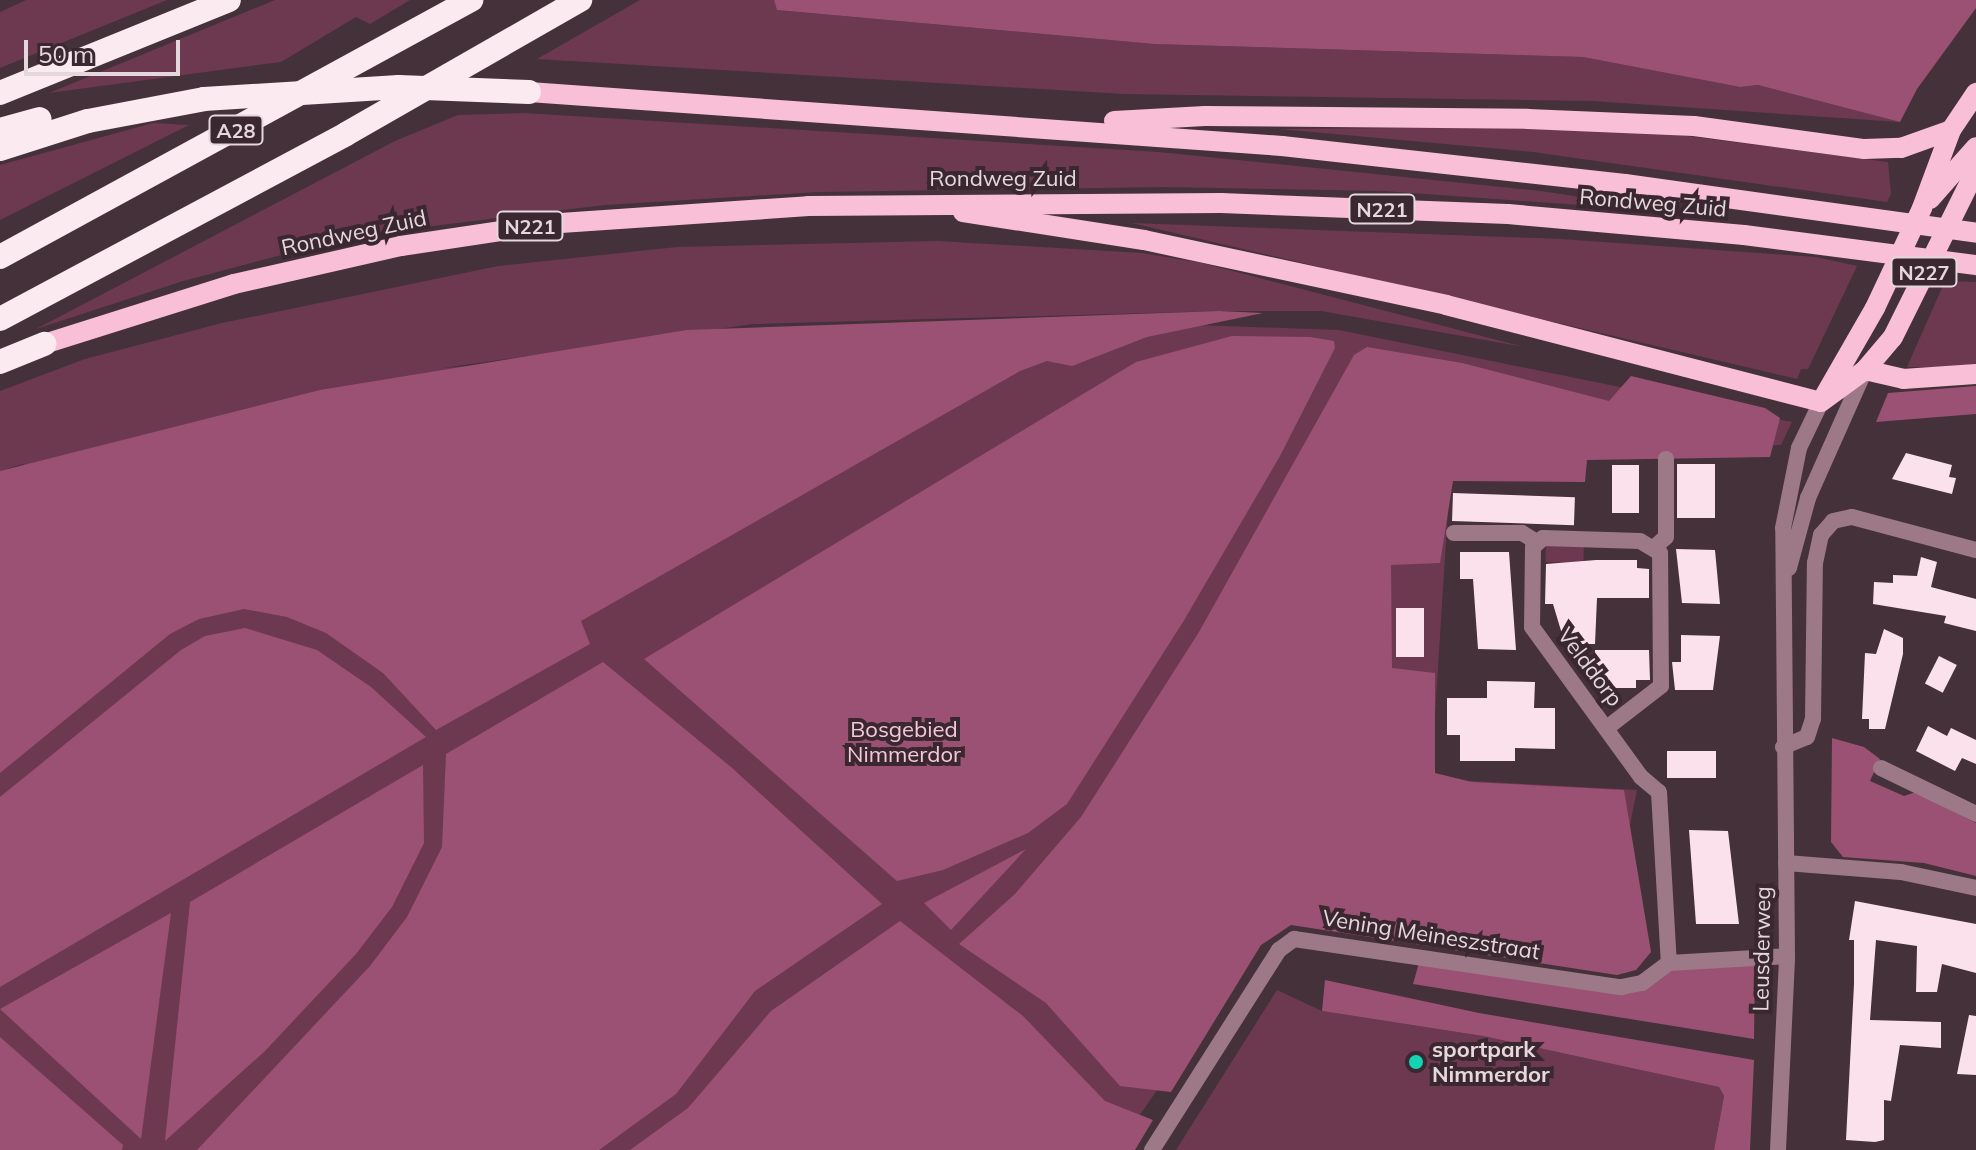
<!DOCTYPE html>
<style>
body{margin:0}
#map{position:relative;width:1976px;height:1150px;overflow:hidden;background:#453139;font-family:Mulish,sans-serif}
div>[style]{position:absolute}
.green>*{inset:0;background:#6d3951;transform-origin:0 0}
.forest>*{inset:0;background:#9b5173}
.building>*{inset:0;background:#fbe1eb;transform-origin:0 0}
.minor>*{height:16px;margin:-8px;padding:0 8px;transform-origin:8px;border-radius:8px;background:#9d7988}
.tertiary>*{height:16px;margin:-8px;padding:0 8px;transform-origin:8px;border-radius:8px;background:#9d7988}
.primary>*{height:20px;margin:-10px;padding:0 10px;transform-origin:10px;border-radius:10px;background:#f9bfd6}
.motorway>*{height:24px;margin:-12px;padding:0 12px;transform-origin:12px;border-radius:12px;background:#fceaf1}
.dots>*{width:22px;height:22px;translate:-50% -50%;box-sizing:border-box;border:4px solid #3a272f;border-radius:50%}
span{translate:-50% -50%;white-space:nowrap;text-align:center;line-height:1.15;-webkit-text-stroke:8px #3a272f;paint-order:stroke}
.shield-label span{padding:2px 6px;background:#3a272f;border:2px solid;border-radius:6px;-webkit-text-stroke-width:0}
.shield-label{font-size:20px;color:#e5d8dd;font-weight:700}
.street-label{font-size:22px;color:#e5d8dd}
.park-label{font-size:22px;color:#f4c8d9}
.poi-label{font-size:22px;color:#e5d8dd;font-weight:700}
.left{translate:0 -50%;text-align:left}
.scale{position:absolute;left:24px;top:40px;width:156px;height:36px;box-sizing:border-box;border:4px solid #e5d8dd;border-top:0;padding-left:10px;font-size:24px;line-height:28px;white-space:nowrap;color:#e5d8dd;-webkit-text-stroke:6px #3a272f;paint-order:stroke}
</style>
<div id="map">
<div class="green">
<i style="clip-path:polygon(26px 0,167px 0,0 68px,0 12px)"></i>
<i style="clip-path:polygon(275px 0,410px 0,370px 24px,356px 17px,281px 62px,49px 93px)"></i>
<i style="clip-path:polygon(640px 0,774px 0,777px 10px,1154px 44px,1583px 57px,1740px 87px,1758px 85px,1900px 122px,1592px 101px,1124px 94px,537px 59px)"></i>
<i style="clip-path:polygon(524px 113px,1159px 152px,1541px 191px,1678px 212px,1384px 191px,1165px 187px,818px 192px,605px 205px,384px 232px,304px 249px,183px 281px,36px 329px,395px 141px,458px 115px)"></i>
<i style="clip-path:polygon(153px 123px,189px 125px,0 220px,0 165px)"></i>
<i style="clip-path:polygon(1523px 127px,1655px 132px,1888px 162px,1891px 194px,1887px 202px,1533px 152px,1279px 129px)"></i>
<i style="clip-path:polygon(1132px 223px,1561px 239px,1816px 257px,1857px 266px,1808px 369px,1801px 369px,1797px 379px)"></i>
<i style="clip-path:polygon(937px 241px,1142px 253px,1202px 263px,1524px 347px,1321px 311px,1219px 311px,753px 324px,442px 368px,1083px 321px,1339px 330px,1792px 422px,1781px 445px,1451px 462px,1431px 779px,1637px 790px,1630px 825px,1324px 853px,1115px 1150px,0 1150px,0 482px,26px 463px,0 471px,0 391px,85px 359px,222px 323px,498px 266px,677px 247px)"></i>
<i style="clip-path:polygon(1945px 281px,1976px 282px,1976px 367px,1907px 367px)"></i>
<i style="left:1546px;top:542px;width:38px;height:20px;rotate:2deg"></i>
<i style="clip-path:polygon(1277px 990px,1322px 1011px,1483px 1036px,1719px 1087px,1724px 1096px,1714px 1150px,1176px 1150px)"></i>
</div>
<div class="forest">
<i style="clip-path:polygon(774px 0,1976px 0,1976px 8px,1917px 89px,1900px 122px,1758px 85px,1740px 87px,1583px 57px,1154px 44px,777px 10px)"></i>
<i style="clip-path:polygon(1219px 311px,1263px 313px,1147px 337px,1072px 366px,1047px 361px,1020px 371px,581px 621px,590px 644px,436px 730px,383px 673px,326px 633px,287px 617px,244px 609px,199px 619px,170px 634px,0 773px,0 471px,320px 390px,687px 330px)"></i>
<i style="clip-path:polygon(1232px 336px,1310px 337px,1334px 341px,1335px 348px,1280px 456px,1183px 622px,1067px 804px,1028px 833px,943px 870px,897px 881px,644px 659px,1136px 362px)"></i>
<i style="clip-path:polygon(1367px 347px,1462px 363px,1609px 401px,1631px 376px,1765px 408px,1780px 418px,1770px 457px,1587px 460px,1585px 482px,1453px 481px,1440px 563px,1391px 565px,1392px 668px,1435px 673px,1435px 773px,1472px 782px,1624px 790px,1651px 952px,1636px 970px,1617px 975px,1291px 925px,1261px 945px,1171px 1092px,1120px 1086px,1046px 1003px,959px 944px,1015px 894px,1081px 817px,1199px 632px,1354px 355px)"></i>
<i style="clip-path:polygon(1976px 386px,1976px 414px,1876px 422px,1888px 393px)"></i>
<i style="clip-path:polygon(245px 628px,317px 650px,371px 687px,426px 737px,0 987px,0 797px,181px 650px,205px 636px)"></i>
<i style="clip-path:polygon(603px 662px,731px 767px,882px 904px,755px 991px,676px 1094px,599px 1150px,197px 1150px,370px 966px,407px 917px,442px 847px,446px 754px)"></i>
<i style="clip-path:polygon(1832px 738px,1864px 747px,1880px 759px,1870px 781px,1904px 796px,1916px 792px,1976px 823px,1976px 876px,1924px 863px,1843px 857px,1831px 842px)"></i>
<i style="clip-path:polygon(423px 765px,424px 843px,392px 907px,356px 954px,265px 1051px,165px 1141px,190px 902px)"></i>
<i style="clip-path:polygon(1026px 849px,951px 930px,924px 903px)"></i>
<i style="clip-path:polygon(171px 913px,141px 1139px,0 1009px)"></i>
<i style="clip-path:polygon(900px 921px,1023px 1016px,1105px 1101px,1153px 1120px,1135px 1150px,630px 1150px,688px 1108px,771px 1011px)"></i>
<i style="clip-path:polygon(1419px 963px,1617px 994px,1675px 969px,1755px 965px,1754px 1039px,1413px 984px)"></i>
<i style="clip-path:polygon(1325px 980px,1479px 1013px,1754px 1060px,1750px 1150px,1714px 1150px,1724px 1096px,1719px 1087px,1483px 1036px,1322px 1011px)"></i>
<i style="clip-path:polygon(0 1037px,123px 1145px,122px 1150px,0 1150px)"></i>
</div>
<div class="building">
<i style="clip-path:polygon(1906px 453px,1952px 465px,1949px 477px,1956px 478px,1952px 494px,1892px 479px)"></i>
<i style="left:1677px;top:464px;width:38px;height:54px"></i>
<i style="left:1612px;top:465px;width:27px;height:48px"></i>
<i style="left:1453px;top:493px;width:122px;height:28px;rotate:2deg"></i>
<i style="clip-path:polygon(1676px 549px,1715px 550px,1720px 604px,1682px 603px)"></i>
<i style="clip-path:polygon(1460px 552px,1509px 552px,1516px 650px,1478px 649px,1473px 579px,1460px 579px)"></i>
<i style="clip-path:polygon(1921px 557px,1937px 562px,1931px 587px,1976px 599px,1976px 631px,1944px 623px,1946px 616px,1873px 604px,1874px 582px,1893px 583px,1893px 575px,1917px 576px)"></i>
<i style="clip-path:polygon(1596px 560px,1637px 560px,1637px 568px,1649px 569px,1649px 598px,1597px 598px,1595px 644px,1565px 644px,1553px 604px,1545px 604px,1546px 564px)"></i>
<i style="left:1396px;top:608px;width:28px;height:49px"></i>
<i style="clip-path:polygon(1884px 629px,1903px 638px,1903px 654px,1885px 729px,1869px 729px,1869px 719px,1862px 719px,1865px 653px,1876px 654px)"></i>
<i style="clip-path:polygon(1681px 635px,1720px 636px,1713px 690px,1675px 690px,1672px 662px,1681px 662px)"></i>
<i style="clip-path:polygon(1595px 650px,1649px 650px,1650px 680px,1636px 680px,1636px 688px,1595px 688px)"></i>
<i style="left:1939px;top:656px;width:20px;height:31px;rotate:27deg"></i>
<i style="clip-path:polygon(1487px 681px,1535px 682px,1534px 708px,1555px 708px,1555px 749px,1515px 748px,1515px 761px,1460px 761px,1460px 735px,1447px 735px,1447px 698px,1487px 698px)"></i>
<i style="clip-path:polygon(1928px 726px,1947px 736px,1951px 728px,1976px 740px,1976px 764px,1962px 758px,1955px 771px,1916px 751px)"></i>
<i style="left:1667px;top:751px;width:49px;height:27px"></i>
<i style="clip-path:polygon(1689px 830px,1728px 831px,1739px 924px,1696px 924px)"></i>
<i style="clip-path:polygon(1855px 901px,1976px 924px,1976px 973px,1942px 964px,1937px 992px,1916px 992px,1917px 946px,1876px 940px,1870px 1020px,1941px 1022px,1941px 1048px,1900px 1045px,1891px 1101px,1884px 1100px,1884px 1140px,1875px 1142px,1846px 1140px,1854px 984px,1854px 940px,1849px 940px)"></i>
<i style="clip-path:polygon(1969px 1015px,1976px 1016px,1976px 1075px,1957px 1074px)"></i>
</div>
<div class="minor">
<i style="left:1454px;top:533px;width:68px"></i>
<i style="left:1522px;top:533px;width:17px;rotate:31deg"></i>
<i style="left:1656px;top:546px;width:13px;rotate:-42deg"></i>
<i style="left:1666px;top:537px;width:78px;rotate:-90deg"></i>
<i style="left:1608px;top:727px;width:67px;rotate:-37.7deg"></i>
<i style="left:1661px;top:686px;width:133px;rotate:-90.4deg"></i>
<i style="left:1660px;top:553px;width:23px;rotate:-149deg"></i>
<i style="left:1640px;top:541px;width:97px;rotate:-178.2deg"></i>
<i style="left:1543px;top:538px;width:13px;rotate:138deg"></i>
<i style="left:1533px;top:547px;width:80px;rotate:90.7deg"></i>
<i style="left:1532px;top:627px;width:185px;rotate:54deg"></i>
<i style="left:1641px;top:777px;width:23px;rotate:40deg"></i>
<i style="left:1659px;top:792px;width:171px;rotate:86.7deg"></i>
<i style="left:1783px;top:747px;width:26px;rotate:-23deg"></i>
<i style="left:1807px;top:737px;width:19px;rotate:-72deg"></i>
<i style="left:1813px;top:719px;width:156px;rotate:-89.3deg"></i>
<i style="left:1815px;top:563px;width:29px;rotate:-78deg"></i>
<i style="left:1821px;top:535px;width:18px;rotate:-49deg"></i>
<i style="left:1833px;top:521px;width:19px;rotate:-12deg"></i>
<i style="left:1852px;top:517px;width:128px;rotate:14.9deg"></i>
<i style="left:1881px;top:768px;width:106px;rotate:25.8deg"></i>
<i style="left:1786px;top:863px;width:115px;rotate:4.5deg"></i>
<i style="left:1901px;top:872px;width:77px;rotate:12deg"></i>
<i style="left:1152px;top:1150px;width:237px;rotate:-57.6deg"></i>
<i style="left:1279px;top:950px;width:19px;rotate:-36deg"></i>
<i style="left:1294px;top:939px;width:331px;rotate:8.4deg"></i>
<i style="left:1621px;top:987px;width:21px;rotate:-11deg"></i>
<i style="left:1642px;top:983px;width:34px;rotate:-37deg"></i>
<i style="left:1669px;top:963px;width:118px;rotate:-3.4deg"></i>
</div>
<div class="tertiary">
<i style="left:1789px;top:568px;width:73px;rotate:-74.8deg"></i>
<i style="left:1808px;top:498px;width:140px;rotate:-66deg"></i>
<i style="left:1778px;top:1150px;width:194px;rotate:-87.3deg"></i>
<i style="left:1787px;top:956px;width:428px;rotate:-90.5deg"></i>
<i style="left:1783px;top:528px;width:82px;rotate:-78.7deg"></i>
<i style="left:1799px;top:448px;width:51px;rotate:-64.4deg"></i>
</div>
<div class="primary">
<i style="left:529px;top:92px;width:755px;rotate:4.1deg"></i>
<i style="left:1282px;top:146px;width:345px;rotate:6.3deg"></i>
<i style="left:1625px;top:184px;width:354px;rotate:7.9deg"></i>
<i style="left:1114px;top:121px;width:91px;rotate:-3.1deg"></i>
<i style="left:1205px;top:116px;width:323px;rotate:0.5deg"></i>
<i style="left:1528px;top:119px;width:166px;rotate:2.4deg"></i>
<i style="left:1694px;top:126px;width:172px;rotate:7.7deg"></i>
<i style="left:1864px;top:149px;width:37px;rotate:-2deg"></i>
<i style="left:1901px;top:148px;width:53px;rotate:-19.8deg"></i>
<i style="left:1930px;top:199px;width:69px;rotate:-48.5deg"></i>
<i style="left:963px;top:212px;width:183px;rotate:8.8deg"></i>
<i style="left:1144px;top:240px;width:309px;rotate:12.1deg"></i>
<i style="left:1446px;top:305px;width:387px;rotate:14.5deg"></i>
<i style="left:1821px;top:402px;width:54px;rotate:-36deg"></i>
<i style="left:1865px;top:370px;width:43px;rotate:-49.7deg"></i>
<i style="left:1893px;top:337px;width:186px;rotate:-63.6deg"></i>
<i style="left:44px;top:344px;width:199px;rotate:-17.5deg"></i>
<i style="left:234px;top:284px;width:171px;rotate:-12.8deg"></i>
<i style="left:401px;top:246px;width:147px;rotate:-8.6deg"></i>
<i style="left:546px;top:224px;width:263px;rotate:-3.9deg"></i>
<i style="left:808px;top:206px;width:413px;rotate:-0.4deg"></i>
<i style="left:1221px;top:203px;width:287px;rotate:2.2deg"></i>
<i style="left:1508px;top:214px;width:237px;rotate:5.1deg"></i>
<i style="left:1744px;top:235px;width:234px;rotate:7.4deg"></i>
<i style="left:1865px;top:370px;width:39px;rotate:13deg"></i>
<i style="left:1903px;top:379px;width:73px;rotate:-3.9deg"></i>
<i style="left:1825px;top:395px;width:100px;rotate:-60.1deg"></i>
<i style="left:1875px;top:308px;width:110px;rotate:-64.8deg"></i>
<i style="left:1922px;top:208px;width:83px;rotate:-69.6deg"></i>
<i style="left:1951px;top:130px;width:45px;rotate:-56deg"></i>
</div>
<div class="motorway">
<i style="left:0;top:93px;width:247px;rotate:-22.1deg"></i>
<i style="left:0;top:130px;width:41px;rotate:-15.4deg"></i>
<i style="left:0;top:149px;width:92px;rotate:-17.7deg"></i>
<i style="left:88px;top:121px;width:118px;rotate:-10.7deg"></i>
<i style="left:204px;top:99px;width:195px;rotate:-3.5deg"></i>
<i style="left:399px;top:87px;width:130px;rotate:2.2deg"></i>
<i style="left:0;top:257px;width:537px;rotate:-28.62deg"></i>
<i style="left:0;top:319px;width:392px;rotate:-28.1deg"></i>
<i style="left:346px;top:134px;width:270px;rotate:-29.8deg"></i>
<i style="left:0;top:362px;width:48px;rotate:-22.2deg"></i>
</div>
<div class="dots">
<i style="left:1416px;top:1062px;background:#14d5b3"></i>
</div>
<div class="shield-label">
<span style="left:236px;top:130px">A28</span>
<span style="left:1382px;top:209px">N221</span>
<span style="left:530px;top:226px">N221</span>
<span style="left:1924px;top:272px">N227</span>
</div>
<div class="street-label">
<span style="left:1003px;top:179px">Rondweg Zuid</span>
<span style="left:1653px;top:203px;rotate:5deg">Rondweg Zuid</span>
<span style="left:354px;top:233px;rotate:-12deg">Rondweg Zuid</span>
<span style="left:1590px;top:667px;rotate:53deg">Velddorp</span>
<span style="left:1431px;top:935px;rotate:9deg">Vening Meineszstraat</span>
<span style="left:1762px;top:949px;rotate:-89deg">Leusderweg</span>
</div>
<div class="park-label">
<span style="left:904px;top:742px">Bosgebied<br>Nimmerdor</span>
</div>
<div class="poi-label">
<span class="left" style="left:1432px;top:1062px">sportpark<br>Nimmerdor</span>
</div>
<div class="scale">50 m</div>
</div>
